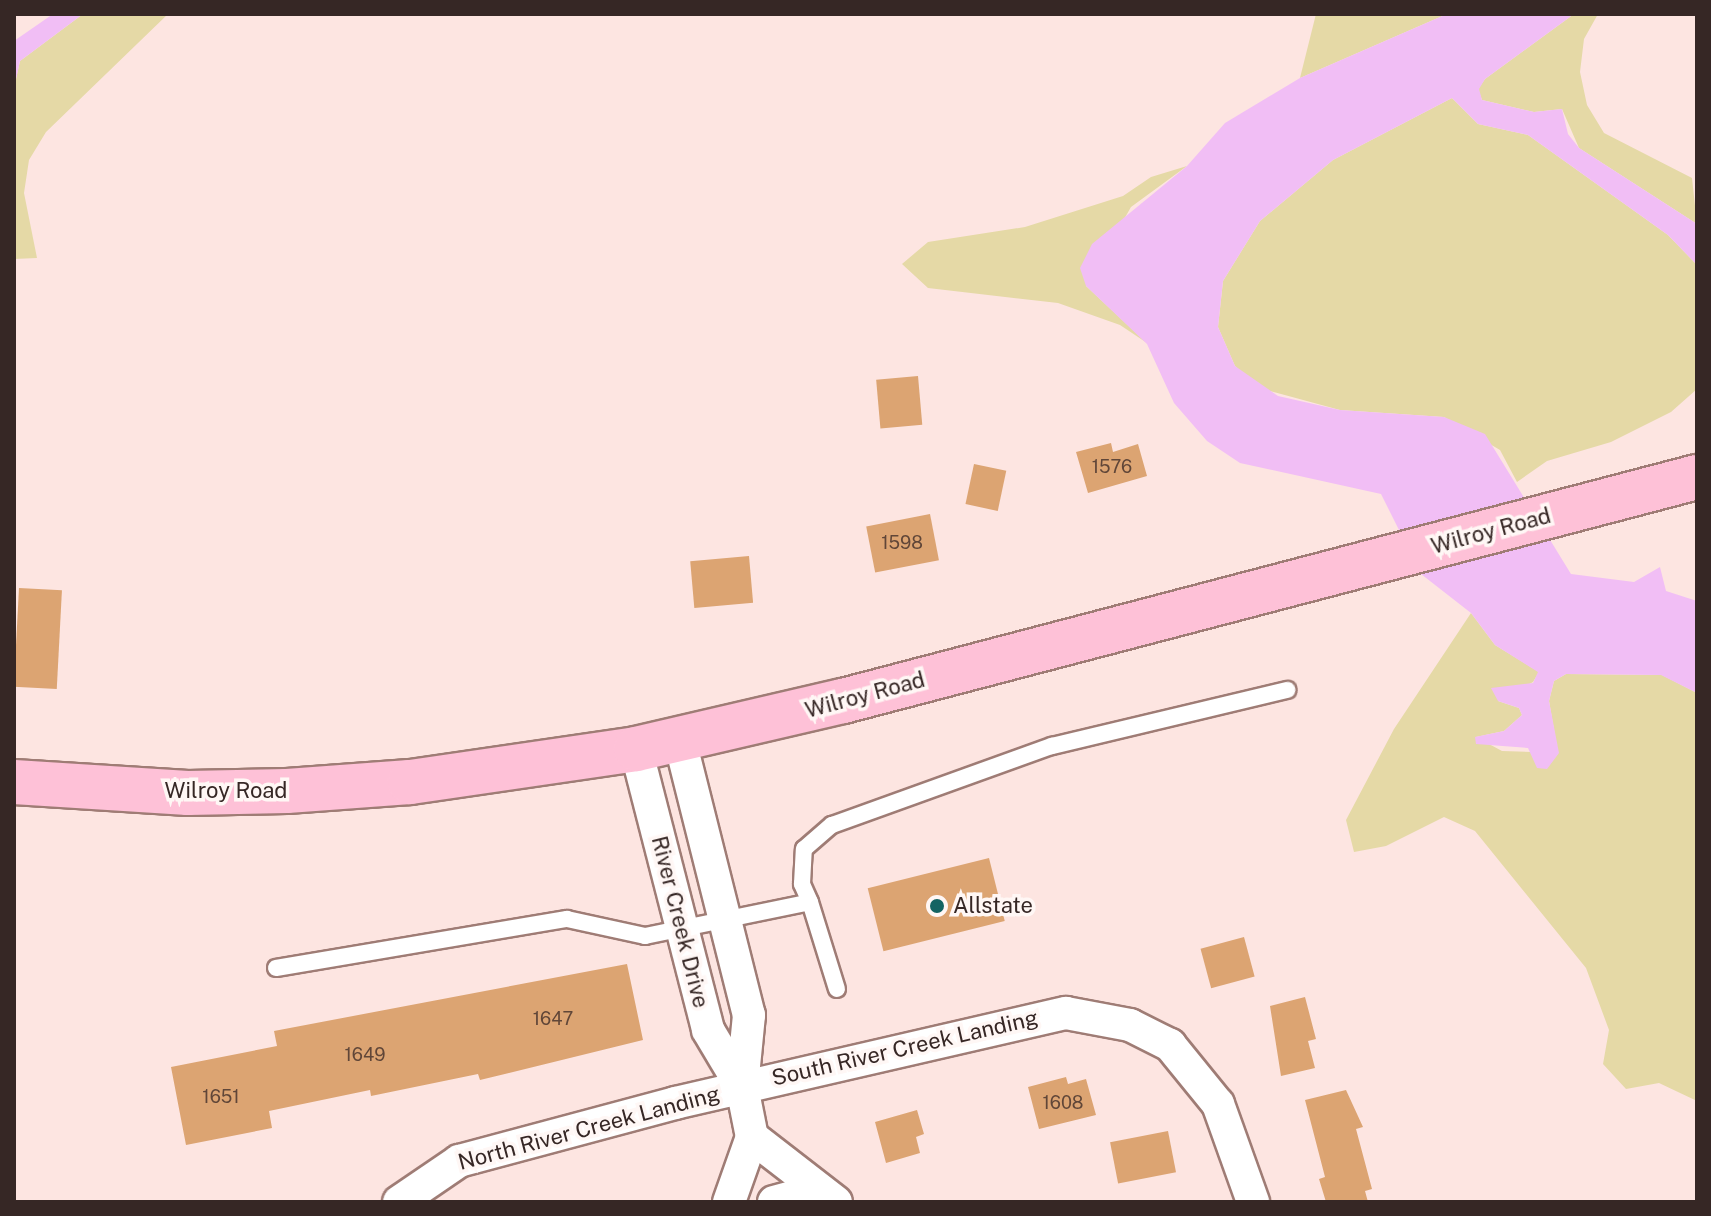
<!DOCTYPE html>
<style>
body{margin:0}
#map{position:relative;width:1711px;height:1216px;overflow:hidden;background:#fde5e1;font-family:"Public Sans",sans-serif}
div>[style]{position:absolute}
.green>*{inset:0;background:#e5d9a6}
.water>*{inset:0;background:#f1bef5}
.building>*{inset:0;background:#dca472;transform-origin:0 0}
.roads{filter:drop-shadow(2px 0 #9f7c75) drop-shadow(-2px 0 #9f7c75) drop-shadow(0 2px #9f7c75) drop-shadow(0 -2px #9f7c75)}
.service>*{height:16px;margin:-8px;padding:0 8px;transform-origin:8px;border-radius:8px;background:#fff}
.minor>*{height:32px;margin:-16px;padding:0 16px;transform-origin:16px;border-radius:16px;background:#fff}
.primary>*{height:44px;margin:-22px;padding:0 22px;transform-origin:22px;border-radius:22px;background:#fec1d7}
.dots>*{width:22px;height:22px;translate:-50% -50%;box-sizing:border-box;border:4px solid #fff7f5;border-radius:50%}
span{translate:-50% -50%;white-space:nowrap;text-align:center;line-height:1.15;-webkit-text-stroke:7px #fff7f5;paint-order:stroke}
.number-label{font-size:18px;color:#604638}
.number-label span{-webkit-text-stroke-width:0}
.street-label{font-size:22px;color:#362725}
.poi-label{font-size:22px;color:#362725}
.left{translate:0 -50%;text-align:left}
.frame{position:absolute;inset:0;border:16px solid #362725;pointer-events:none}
</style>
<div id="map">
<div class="green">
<i style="clip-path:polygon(83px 14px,168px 14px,46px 132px,29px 160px,24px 193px,37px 258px,14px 259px,14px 88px,20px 61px)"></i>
<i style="clip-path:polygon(1316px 14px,1447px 14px,1300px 78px)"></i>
<i style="clip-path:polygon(1574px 14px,1598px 14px,1584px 39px,1580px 72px,1587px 105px,1604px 133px,1692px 178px,1697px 224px,1579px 148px,1562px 109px,1534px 112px,1482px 100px,1478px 89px,1485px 79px)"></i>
<i style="clip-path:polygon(1452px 98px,1478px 124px,1528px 135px,1668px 235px,1697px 265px,1697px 389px,1671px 412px,1611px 442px,1547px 461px,1517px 482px,1500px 450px,1444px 417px,1340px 410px,1259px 388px,1235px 366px,1218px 327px,1223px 281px,1260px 221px,1333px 160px)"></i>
<i style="clip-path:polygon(1187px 166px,1131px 207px,1086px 286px,1147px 343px,1120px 325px,1058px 303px,928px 288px,902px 264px,928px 242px,1025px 227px,1123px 196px,1151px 177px)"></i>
<i style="clip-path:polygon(1471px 613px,1495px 645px,1539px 672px,1533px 682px,1498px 701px,1519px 708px,1522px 715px,1504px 731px,1476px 737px,1502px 751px,1558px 753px,1549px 701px,1554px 681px,1566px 674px,1662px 675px,1697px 693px,1697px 1101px,1659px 1083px,1626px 1089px,1603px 1064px,1609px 1030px,1586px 968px,1475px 831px,1444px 817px,1386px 846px,1354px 852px,1346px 820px,1394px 729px)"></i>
</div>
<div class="water">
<i style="clip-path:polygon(53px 14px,83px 14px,20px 61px,14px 88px,14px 41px)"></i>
<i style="clip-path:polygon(1447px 14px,1574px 14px,1485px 79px,1479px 89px,1482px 100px,1534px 112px,1562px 109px,1568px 134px,1579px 148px,1697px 224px,1697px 265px,1668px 235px,1528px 135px,1478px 124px,1452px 98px,1333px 160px,1260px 221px,1223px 281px,1218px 327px,1235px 366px,1278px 396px,1340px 410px,1444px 417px,1485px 434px,1571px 574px,1634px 582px,1660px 567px,1666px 591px,1697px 601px,1697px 693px,1661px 675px,1566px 674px,1554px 681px,1549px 701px,1559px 753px,1547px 769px,1537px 768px,1528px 748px,1476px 744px,1475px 737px,1504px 731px,1522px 715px,1519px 708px,1498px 701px,1491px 688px,1533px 683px,1538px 672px,1495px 645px,1471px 613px,1421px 574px,1381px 494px,1240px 463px,1207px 441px,1174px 403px,1147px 344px,1086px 286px,1080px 268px,1092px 244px,1187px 166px,1225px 123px,1300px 78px)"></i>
</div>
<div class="building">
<i style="left:918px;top:376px;width:49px;height:42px;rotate:85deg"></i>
<i style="clip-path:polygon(1111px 443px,1113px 452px,1138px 444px,1147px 476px,1088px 493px,1076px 452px)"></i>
<i style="left:974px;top:464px;width:33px;height:41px;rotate:12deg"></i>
<i style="left:930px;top:514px;width:47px;height:65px;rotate:79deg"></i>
<i style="left:749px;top:556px;width:47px;height:59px;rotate:85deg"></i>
<i style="left:19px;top:588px;width:43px;height:99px;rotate:3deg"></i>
<i style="left:989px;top:858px;width:65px;height:125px;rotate:76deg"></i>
<i style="left:1244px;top:937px;width:41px;height:45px;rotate:75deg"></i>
<i style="clip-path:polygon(627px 964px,643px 1040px,480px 1080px,478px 1074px,371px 1096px,370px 1090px,269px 1111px,272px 1128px,186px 1145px,171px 1067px,277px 1046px,274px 1031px)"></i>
<i style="clip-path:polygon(1305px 997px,1316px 1039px,1308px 1041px,1315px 1068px,1281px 1076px,1270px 1006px)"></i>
<i style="clip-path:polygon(1066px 1077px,1068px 1084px,1086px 1079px,1096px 1115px,1039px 1129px,1028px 1087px)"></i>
<i style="clip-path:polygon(1346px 1090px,1363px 1127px,1356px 1129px,1372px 1189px,1365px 1191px,1368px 1202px,1326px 1202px,1319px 1179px,1325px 1177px,1305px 1100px)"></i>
<i style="clip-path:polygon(917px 1110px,924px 1134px,916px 1137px,920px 1153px,886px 1163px,875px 1122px)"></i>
<i style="left:1168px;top:1131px;width:42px;height:59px;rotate:79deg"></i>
</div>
<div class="roads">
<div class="service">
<i style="left:810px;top:902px;width:20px;rotate:-114deg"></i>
<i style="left:802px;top:884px;width:35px;rotate:-87deg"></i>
<i style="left:804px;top:849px;width:37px;rotate:-41deg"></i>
<i style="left:832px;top:825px;width:234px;rotate:-19.8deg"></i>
<i style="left:1052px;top:746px;width:242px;rotate:-13.4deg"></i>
<i style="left:276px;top:968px;width:295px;rotate:-9.6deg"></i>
<i style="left:567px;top:919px;width:80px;rotate:12.3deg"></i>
<i style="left:645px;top:936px;width:168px;rotate:-11.6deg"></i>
<i style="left:810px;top:902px;width:91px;rotate:72.8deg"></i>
</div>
<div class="minor">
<i style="left:680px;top:741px;width:283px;rotate:75.9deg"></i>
<i style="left:749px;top:1015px;width:72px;rotate:95.6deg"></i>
<i style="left:742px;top:1087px;width:51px;rotate:78.7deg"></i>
<i style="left:636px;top:749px;width:290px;rotate:75.6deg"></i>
<i style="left:708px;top:1030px;width:66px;rotate:59.2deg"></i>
<i style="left:752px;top:1137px;width:106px;rotate:37.7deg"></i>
<i style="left:399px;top:1202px;width:73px;rotate:-34.3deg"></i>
<i style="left:459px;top:1161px;width:224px;rotate:-15deg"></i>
<i style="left:675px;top:1103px;width:401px;rotate:-13deg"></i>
<i style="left:1066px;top:1013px;width:65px;rotate:10.6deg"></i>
<i style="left:1130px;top:1025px;width:45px;rotate:26.6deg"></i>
<i style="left:1170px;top:1045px;width:76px;rotate:50.9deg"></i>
<i style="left:1218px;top:1104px;width:104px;rotate:70.3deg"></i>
<i style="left:729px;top:1202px;width:69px;rotate:-70.5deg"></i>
<i style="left:774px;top:1202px;width:46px;rotate:-15.3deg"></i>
</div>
<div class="primary">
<i style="left:14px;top:782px;width:174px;rotate:3.6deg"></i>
<i style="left:188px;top:793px;width:99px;rotate:-1.2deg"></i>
<i style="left:287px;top:791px;width:123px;rotate:-4.2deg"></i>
<i style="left:410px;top:782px;width:228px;rotate:-8.3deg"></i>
<i style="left:636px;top:749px;width:212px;rotate:-13.1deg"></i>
<i style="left:843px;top:701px;width:883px;rotate:-14.7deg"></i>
</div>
</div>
<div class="dots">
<i style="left:937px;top:906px;background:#146463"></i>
</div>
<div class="number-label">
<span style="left:1112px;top:467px">1576</span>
<span style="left:902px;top:543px">1598</span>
<span style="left:553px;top:1019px">1647</span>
<span style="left:365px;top:1055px">1649</span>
<span style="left:221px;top:1097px">1651</span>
<span style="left:1063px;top:1103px">1608</span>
</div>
<div class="street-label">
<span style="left:1491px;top:531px;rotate:-15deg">Wilroy Road</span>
<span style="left:865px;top:695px;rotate:-15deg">Wilroy Road</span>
<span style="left:226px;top:791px">Wilroy Road</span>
<span style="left:680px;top:922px;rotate:76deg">River Creek Drive</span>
<span style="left:905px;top:1048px;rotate:-13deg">South River Creek Landing</span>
<span style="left:589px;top:1128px;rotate:-15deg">North River Creek Landing</span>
</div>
<div class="poi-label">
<span class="left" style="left:953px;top:906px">Allstate</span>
</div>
<div class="frame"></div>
</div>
